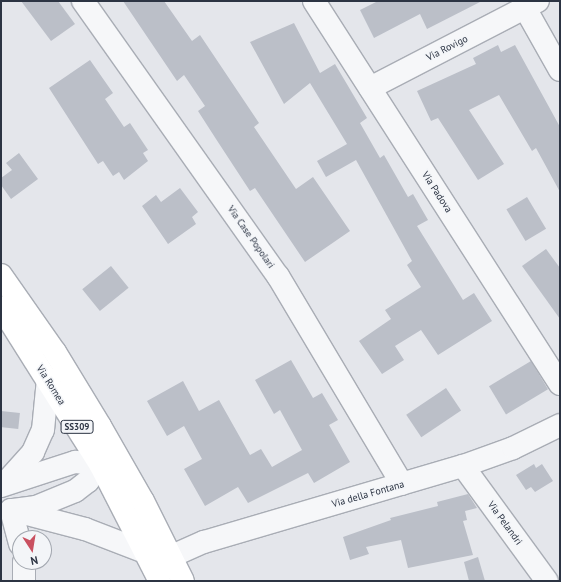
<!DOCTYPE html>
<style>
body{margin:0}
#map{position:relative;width:561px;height:582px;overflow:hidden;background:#e4e6eb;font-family:"PT Sans",sans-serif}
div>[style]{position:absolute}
.building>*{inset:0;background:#bbbfc8;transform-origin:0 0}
.roads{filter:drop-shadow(1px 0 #a9adb5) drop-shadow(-1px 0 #a9adb5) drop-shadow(0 1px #a9adb5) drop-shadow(0 -1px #a9adb5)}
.minor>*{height:22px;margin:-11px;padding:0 11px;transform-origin:11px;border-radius:11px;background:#f6f7f9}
.major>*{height:22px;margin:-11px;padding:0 11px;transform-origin:11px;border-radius:11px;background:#fff}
span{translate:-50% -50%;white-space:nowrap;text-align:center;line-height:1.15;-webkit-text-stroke:3px #f3f5f8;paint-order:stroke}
.shield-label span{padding:1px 3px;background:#f3f5f8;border:1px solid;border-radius:3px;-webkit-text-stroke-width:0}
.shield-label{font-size:9px;color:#2c3443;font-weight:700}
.street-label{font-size:10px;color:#2c3443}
.frame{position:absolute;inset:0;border:2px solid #2c3443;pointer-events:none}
.north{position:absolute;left:12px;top:530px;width:40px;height:40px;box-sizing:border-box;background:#f3f5f8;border:1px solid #a3a8b0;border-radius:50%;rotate:168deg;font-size:11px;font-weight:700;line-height:16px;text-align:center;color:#2c3443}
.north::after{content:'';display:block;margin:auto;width:14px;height:18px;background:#c95060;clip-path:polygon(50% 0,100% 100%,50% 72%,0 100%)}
</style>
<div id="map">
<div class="building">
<i style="clip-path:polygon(21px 1px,58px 1px,75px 24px,51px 41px)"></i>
<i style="clip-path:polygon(123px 1px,164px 1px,192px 41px,200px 35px,259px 123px,254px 127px,296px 189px,313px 177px,350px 231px,305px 262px,255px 188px,250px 191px,216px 139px,198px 111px,205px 106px,184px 75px,177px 81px)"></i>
<i style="clip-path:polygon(378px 1px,482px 1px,427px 29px,420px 14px,374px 38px,360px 10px)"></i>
<i style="clip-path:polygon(294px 23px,320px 73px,335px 64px,367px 118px,360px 123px,380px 158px,384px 155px,408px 197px,413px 194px,428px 220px,417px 226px,463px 300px,474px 293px,492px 321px,438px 355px,421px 330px,395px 346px,404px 360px,382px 374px,359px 341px,391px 319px,385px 310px,421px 287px,407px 265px,412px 261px,356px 160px,326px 177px,317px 161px,347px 144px,310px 83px,284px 104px,250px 42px)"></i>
<i style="clip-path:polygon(498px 45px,501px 52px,515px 45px,560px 127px,560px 192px,536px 148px,532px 151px,499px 95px,469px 110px,504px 164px,478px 180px,438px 118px,431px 121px,417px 91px,476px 64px,473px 58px)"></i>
<i style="clip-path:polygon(90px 60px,113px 93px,105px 99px,124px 127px,130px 123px,148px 150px,143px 153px,148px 161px,124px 180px,119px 172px,113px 176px,103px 161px,98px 164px,49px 88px)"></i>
<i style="clip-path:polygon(19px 153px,38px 179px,11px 199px,1px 185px,1px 178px,12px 170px,6px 163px)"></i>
<i style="clip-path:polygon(180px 188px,198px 212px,192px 217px,196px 224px,168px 244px,142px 206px,156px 195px,161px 202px)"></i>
<i style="left:527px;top:197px;width:37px;height:24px;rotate:59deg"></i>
<i style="clip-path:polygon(546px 249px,560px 268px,560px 319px,522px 266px)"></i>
<i style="left:111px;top:266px;width:28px;height:37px;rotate:51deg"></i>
<i style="clip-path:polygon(291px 360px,313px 398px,322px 393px,338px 420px,329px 425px,350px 462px,314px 483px,308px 473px,248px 503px,238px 487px,205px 506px,184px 469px,202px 459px,184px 426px,167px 436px,147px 401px,183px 381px,199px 411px,219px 400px,250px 455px,261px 449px,272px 467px,302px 450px,280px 410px,274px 414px,255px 380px)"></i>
<i style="left:531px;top:361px;width:33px;height:49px;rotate:59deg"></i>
<i style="left:446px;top:388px;width:27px;height:48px;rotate:56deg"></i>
<i style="left:1px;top:411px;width:19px;height:16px;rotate:6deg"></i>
<i style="clip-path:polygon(534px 464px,536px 468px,542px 464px,553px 481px,535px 492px,531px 487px,526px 490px,516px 475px)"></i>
<i style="clip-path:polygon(468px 494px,477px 508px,465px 511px,467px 520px,463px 521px,473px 555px,408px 568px,401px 540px,366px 547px,369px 554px,350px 560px,343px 537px,391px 520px,390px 518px,438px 506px,437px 502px)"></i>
<i style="clip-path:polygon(478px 557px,485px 581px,469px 581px,464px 562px)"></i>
</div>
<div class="roads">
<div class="minor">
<i style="left:83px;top:1px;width:337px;rotate:54.7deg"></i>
<i style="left:278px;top:276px;width:242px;rotate:59.2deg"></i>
<i style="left:314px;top:1px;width:455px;rotate:57.3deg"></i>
<i style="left:525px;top:8px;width:71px;rotate:60.6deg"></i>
<i style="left:370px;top:88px;width:189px;rotate:-27.4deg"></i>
<i style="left:463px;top:466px;width:142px;rotate:53.9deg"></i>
<i style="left:7px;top:481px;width:39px;rotate:-48deg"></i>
<i style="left:33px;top:452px;width:24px;rotate:-66deg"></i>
<i style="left:43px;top:430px;width:51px;rotate:-84.4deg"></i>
<i style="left:1px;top:486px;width:78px;rotate:-18deg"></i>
<i style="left:75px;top:462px;width:25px;rotate:5deg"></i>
<i style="left:100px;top:464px;width:21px;rotate:125deg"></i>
<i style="left:88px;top:481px;width:16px;rotate:142deg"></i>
<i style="left:75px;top:491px;width:42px;rotate:157.7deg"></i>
<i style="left:36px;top:507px;width:25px;rotate:173deg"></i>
<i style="left:11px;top:510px;width:35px;rotate:75deg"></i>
<i style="left:20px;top:512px;width:67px;rotate:14.7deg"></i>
<i style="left:85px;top:529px;width:64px;rotate:21deg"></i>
<i style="left:172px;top:556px;width:35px;rotate:-24deg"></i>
<i style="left:204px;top:542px;width:270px;rotate:-16.4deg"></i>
<i style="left:463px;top:466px;width:53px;rotate:-19.8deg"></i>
<i style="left:513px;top:448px;width:52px;rotate:-26.1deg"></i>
<i style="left:24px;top:581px;width:19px;rotate:-90deg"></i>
</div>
<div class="major">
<i style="left:1px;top:275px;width:94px;rotate:55deg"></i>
<i style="left:55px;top:352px;width:87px;rotate:58.7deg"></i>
<i style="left:100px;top:426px;width:86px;rotate:60.2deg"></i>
<i style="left:143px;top:501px;width:89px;rotate:63.4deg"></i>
<i style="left:1px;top:307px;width:186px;rotate:57.8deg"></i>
<i style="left:100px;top:464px;width:131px;rotate:62.9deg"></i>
</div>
</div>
<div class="shield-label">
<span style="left:77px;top:427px">SS309</span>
</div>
<div class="street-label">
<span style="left:447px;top:48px;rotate:-27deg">Via Rovigo</span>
<span style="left:437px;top:192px;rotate:57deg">Via Padova</span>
<span style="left:251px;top:237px;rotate:55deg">Via Case Popolari</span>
<span style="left:51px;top:385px;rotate:58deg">Via Romea</span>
<span style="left:368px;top:494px;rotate:-16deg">Via della Fontana</span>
<span style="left:505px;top:523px;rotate:54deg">Via Pelandri</span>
</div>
<div class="frame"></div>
<div class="north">N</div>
</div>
